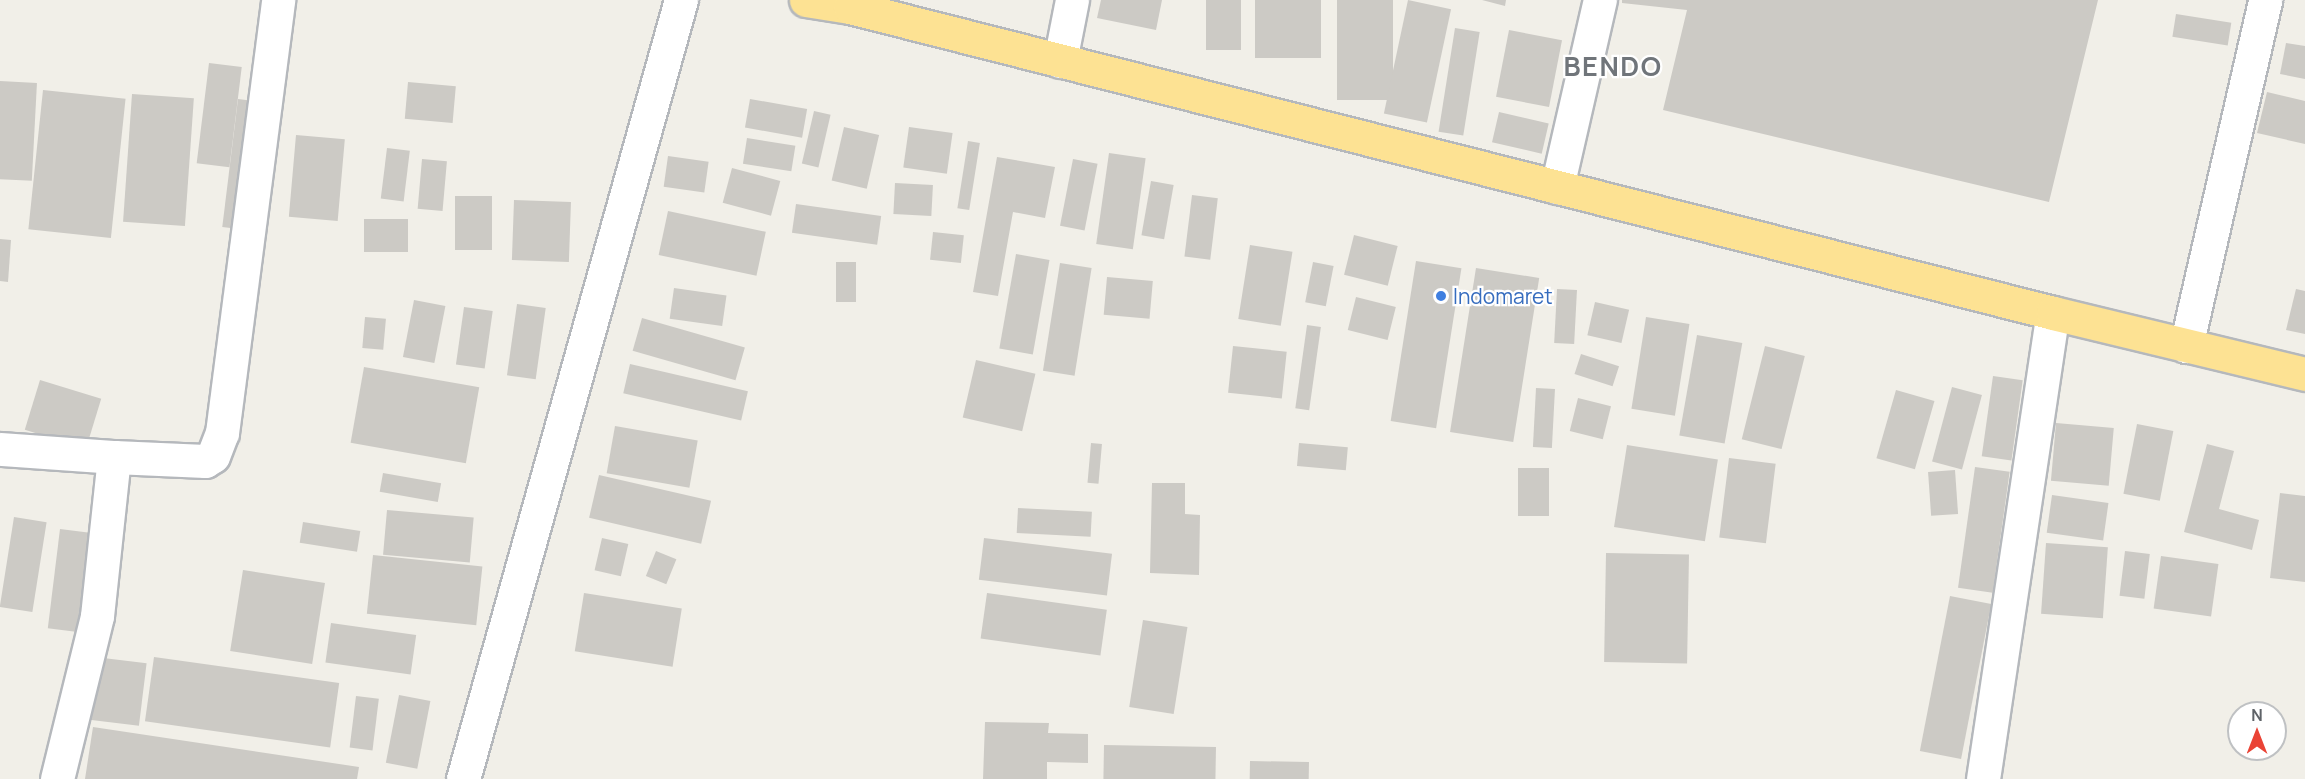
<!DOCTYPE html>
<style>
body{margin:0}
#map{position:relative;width:2305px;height:779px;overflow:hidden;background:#f1efe8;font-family:Manrope,sans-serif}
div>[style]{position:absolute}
.building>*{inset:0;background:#cccac5;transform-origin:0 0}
.roads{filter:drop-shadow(2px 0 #b5b8bc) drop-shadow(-2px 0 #b5b8bc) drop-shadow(0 2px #b5b8bc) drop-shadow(0 -2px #b5b8bc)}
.street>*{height:33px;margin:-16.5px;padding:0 16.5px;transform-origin:16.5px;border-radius:16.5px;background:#fff}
.secondary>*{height:33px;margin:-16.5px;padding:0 16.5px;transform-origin:16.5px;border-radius:16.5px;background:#fff}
.highway>*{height:33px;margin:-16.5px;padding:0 16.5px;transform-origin:16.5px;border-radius:16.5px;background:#fde293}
.dots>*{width:16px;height:16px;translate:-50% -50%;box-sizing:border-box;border:3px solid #fff;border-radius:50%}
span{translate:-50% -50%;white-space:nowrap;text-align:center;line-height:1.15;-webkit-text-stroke:4.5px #fff;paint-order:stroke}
.shop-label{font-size:21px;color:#366cbe}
.left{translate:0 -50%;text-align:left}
.district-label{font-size:27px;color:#70757a;font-weight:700;letter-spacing:1.5px}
.north{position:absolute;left:2227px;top:701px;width:60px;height:60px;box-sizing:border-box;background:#fff;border:2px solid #bfc1c3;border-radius:50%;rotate:0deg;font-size:16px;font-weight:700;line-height:24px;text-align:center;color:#5f6368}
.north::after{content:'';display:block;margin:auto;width:21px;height:27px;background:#ea4335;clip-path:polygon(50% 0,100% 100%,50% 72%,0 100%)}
</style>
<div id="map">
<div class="building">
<i style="clip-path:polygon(1101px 0,1162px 0,1156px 30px,1097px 18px)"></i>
<i style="left:1206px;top:0;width:35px;height:50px"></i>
<i style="left:1255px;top:0;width:66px;height:58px"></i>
<i style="left:1337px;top:0;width:56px;height:100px"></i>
<i style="left:1408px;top:0;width:44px;height:116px;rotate:12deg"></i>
<i style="clip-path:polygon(1482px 0,1506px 0,1505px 6px)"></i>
<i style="clip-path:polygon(1622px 0,2098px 0,2049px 202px,1663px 110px,1687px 10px,1622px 3px)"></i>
<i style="left:2176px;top:14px;width:56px;height:23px;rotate:9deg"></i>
<i style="left:1455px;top:28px;width:25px;height:105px;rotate:9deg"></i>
<i style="left:1509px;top:30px;width:54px;height:68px;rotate:11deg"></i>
<i style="clip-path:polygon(2286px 43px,2305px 46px,2305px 79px,2280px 74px)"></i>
<i style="left:209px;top:63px;width:33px;height:101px;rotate:7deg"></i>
<i style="left:0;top:81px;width:37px;height:98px;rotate:3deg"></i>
<i style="left:408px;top:82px;width:48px;height:37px;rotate:5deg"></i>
<i style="left:43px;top:90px;width:83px;height:140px;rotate:6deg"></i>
<i style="clip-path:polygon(2267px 92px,2305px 101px,2305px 144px,2257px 133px)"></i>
<i style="left:132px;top:94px;width:62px;height:128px;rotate:4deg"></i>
<i style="left:238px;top:99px;width:23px;height:129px;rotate:7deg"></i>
<i style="left:750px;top:99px;width:58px;height:29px;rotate:10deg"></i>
<i style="left:814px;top:111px;width:17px;height:54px;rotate:13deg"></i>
<i style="left:1499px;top:112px;width:51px;height:31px;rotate:13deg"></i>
<i style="left:844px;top:127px;width:36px;height:55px;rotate:13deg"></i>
<i style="left:909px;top:127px;width:44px;height:41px;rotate:8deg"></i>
<i style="left:296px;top:135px;width:49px;height:82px;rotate:5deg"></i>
<i style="left:747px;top:138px;width:49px;height:26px;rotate:9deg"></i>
<i style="left:968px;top:141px;width:12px;height:68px;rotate:9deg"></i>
<i style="left:387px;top:148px;width:23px;height:51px;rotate:7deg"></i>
<i style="left:1109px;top:153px;width:37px;height:92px;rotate:8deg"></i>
<i style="left:668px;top:156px;width:41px;height:31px;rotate:8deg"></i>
<i style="clip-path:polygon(997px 157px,1055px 167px,1045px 218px,1013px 212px,998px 296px,973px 292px)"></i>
<i style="left:422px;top:159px;width:25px;height:50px;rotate:5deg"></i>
<i style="left:1073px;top:159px;width:25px;height:68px;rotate:11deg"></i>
<i style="left:732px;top:168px;width:50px;height:36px;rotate:15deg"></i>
<i style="left:1151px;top:181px;width:23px;height:55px;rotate:10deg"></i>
<i style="left:895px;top:183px;width:38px;height:31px;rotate:3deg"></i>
<i style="left:1192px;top:195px;width:26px;height:62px;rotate:7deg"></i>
<i style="left:455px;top:196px;width:37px;height:54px"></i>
<i style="left:514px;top:200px;width:57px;height:60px;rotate:2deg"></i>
<i style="left:796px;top:204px;width:86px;height:29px;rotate:8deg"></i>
<i style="left:668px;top:211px;width:100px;height:45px;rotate:12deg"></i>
<i style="left:364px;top:219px;width:44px;height:33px"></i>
<i style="left:933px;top:232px;width:31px;height:28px;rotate:6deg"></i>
<i style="left:1354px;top:235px;width:45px;height:41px;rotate:14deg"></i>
<i style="clip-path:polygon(0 239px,11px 240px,8px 282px,0 281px)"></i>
<i style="left:1250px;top:245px;width:43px;height:75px;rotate:9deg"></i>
<i style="left:1016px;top:254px;width:34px;height:96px;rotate:10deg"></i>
<i style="left:1416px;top:261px;width:46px;height:162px;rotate:9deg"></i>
<i style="left:836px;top:262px;width:20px;height:40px"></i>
<i style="left:1313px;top:262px;width:21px;height:41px;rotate:11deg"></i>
<i style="left:1060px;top:263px;width:32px;height:109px;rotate:9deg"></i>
<i style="left:1476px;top:268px;width:64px;height:166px;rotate:9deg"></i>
<i style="left:1107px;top:277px;width:46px;height:38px;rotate:5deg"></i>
<i style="left:674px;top:288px;width:53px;height:31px;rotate:8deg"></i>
<i style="left:1557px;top:289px;width:20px;height:54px;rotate:3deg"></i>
<i style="clip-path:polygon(2296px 289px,2305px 291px,2305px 334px,2286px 330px)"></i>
<i style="left:1356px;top:297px;width:41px;height:34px;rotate:14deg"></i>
<i style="left:414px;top:300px;width:32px;height:58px;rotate:11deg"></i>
<i style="left:1595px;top:302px;width:35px;height:34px;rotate:13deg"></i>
<i style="left:517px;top:304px;width:29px;height:72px;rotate:8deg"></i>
<i style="left:464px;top:307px;width:29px;height:58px;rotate:8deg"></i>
<i style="left:365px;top:317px;width:21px;height:31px;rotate:5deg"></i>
<i style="left:1646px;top:317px;width:44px;height:93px;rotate:9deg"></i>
<i style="left:642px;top:318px;width:107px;height:34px;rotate:16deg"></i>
<i style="left:1307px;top:325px;width:14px;height:84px;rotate:8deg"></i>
<i style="left:1697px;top:335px;width:46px;height:102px;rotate:10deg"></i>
<i style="left:1233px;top:346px;width:54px;height:47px;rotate:6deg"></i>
<i style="left:1765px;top:346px;width:41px;height:96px;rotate:14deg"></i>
<i style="left:1581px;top:354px;width:40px;height:21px;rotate:18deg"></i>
<i style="left:976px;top:360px;width:61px;height:59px;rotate:13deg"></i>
<i style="left:630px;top:364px;width:121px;height:30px;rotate:13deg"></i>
<i style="left:364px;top:367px;width:117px;height:77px;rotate:10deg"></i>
<i style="left:1993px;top:376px;width:30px;height:81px;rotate:8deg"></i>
<i style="left:40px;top:380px;width:64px;height:52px;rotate:17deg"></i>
<i style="left:1952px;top:387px;width:31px;height:77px;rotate:15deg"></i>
<i style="left:1536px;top:388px;width:19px;height:59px;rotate:3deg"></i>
<i style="left:1896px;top:390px;width:40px;height:71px;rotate:16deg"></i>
<i style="left:1578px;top:398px;width:34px;height:34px;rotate:14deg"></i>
<i style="left:2056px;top:423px;width:58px;height:58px;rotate:5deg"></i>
<i style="left:2137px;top:424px;width:37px;height:71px;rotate:11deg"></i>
<i style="left:615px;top:426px;width:84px;height:48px;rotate:10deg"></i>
<i style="left:1091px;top:443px;width:11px;height:40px;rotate:5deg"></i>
<i style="left:1299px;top:443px;width:49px;height:23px;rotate:5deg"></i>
<i style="clip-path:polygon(2207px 444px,2234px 451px,2219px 509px,2259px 520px,2252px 550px,2184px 532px)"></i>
<i style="left:1627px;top:445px;width:92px;height:83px;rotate:9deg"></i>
<i style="left:1729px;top:458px;width:47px;height:80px;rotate:7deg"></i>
<i style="left:1975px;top:467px;width:35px;height:122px;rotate:8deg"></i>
<i style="left:1518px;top:468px;width:31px;height:48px"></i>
<i style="left:1955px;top:470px;width:44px;height:27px;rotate:86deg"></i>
<i style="left:383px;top:473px;width:59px;height:19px;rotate:10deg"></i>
<i style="left:599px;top:475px;width:115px;height:44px;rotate:13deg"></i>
<i style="clip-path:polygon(1152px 483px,1185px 483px,1185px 514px,1200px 515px,1199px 575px,1150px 573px)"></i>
<i style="clip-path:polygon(2280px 493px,2305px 496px,2305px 582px,2270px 578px)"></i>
<i style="left:2052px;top:495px;width:57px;height:38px;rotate:8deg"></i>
<i style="left:1018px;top:508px;width:74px;height:25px;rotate:3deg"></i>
<i style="left:387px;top:510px;width:87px;height:45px;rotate:5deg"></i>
<i style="left:14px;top:517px;width:33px;height:91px;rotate:9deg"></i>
<i style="left:303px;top:522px;width:58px;height:21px;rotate:9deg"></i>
<i style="left:60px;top:529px;width:32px;height:100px;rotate:7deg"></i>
<i style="left:602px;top:538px;width:27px;height:33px;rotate:13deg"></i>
<i style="left:984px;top:538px;width:129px;height:42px;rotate:7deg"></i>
<i style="left:2046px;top:543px;width:62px;height:71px;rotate:4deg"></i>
<i style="left:656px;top:551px;width:22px;height:27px;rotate:22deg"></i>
<i style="left:2125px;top:551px;width:25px;height:45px;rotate:7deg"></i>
<i style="left:1606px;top:553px;width:83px;height:109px;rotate:1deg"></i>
<i style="left:373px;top:555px;width:110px;height:59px;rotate:6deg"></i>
<i style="left:2161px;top:556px;width:58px;height:53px;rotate:8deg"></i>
<i style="left:243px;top:570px;width:83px;height:82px;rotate:9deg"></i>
<i style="left:584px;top:593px;width:99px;height:59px;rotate:9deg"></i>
<i style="left:987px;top:593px;width:121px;height:46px;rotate:8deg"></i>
<i style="left:1950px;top:596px;width:42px;height:158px;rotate:11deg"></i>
<i style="left:1143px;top:620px;width:45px;height:88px;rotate:9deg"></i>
<i style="left:331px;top:623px;width:86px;height:40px;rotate:8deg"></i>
<i style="left:95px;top:657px;width:52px;height:63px;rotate:7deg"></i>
<i style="left:154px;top:657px;width:187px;height:65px;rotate:8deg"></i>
<i style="left:399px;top:695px;width:32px;height:69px;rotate:11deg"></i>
<i style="left:356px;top:696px;width:23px;height:52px;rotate:7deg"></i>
<i style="clip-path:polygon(985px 722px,1049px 723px,1048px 733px,1088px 734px,1088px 763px,1047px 762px,1047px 779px,983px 779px)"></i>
<i style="clip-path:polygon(93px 727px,359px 767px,357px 779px,85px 779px)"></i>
<i style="left:1104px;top:745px;width:112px;height:34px;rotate:1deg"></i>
<i style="left:1250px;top:761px;width:59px;height:18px;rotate:1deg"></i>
</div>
<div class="roads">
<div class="street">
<i style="left:1060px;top:61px;width:62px;rotate:-78.9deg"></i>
<i style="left:1557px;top:187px;width:192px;rotate:-77.1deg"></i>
<i style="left:2186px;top:346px;width:355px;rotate:-77.1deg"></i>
<i style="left:0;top:449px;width:114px;rotate:4deg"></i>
<i style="left:57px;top:779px;width:168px;rotate:-76.2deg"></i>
<i style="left:97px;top:616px;width:160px;rotate:-83.9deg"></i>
<i style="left:114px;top:457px;width:91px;rotate:2.5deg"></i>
<i style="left:205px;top:461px;width:9px;rotate:-32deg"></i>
<i style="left:213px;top:456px;width:25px;rotate:-69deg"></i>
<i style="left:222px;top:433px;width:437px;rotate:-82.6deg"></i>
<i style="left:1983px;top:779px;width:471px;rotate:-81.5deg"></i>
</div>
<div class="secondary">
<i style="left:463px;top:779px;width:809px;rotate:-74.37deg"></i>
</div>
<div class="highway">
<i style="left:806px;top:0;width:45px;rotate:9deg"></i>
<i style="left:850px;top:7px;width:1241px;rotate:14.27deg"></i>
<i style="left:2053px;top:313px;width:259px;rotate:13.6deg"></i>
</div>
</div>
<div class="dots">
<i style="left:1441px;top:296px;background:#3f7fe0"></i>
</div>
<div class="shop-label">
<span class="left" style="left:1453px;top:296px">Indomaret</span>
</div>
<div class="district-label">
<span style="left:1613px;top:66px">BENDO</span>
</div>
<div class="north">N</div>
</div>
